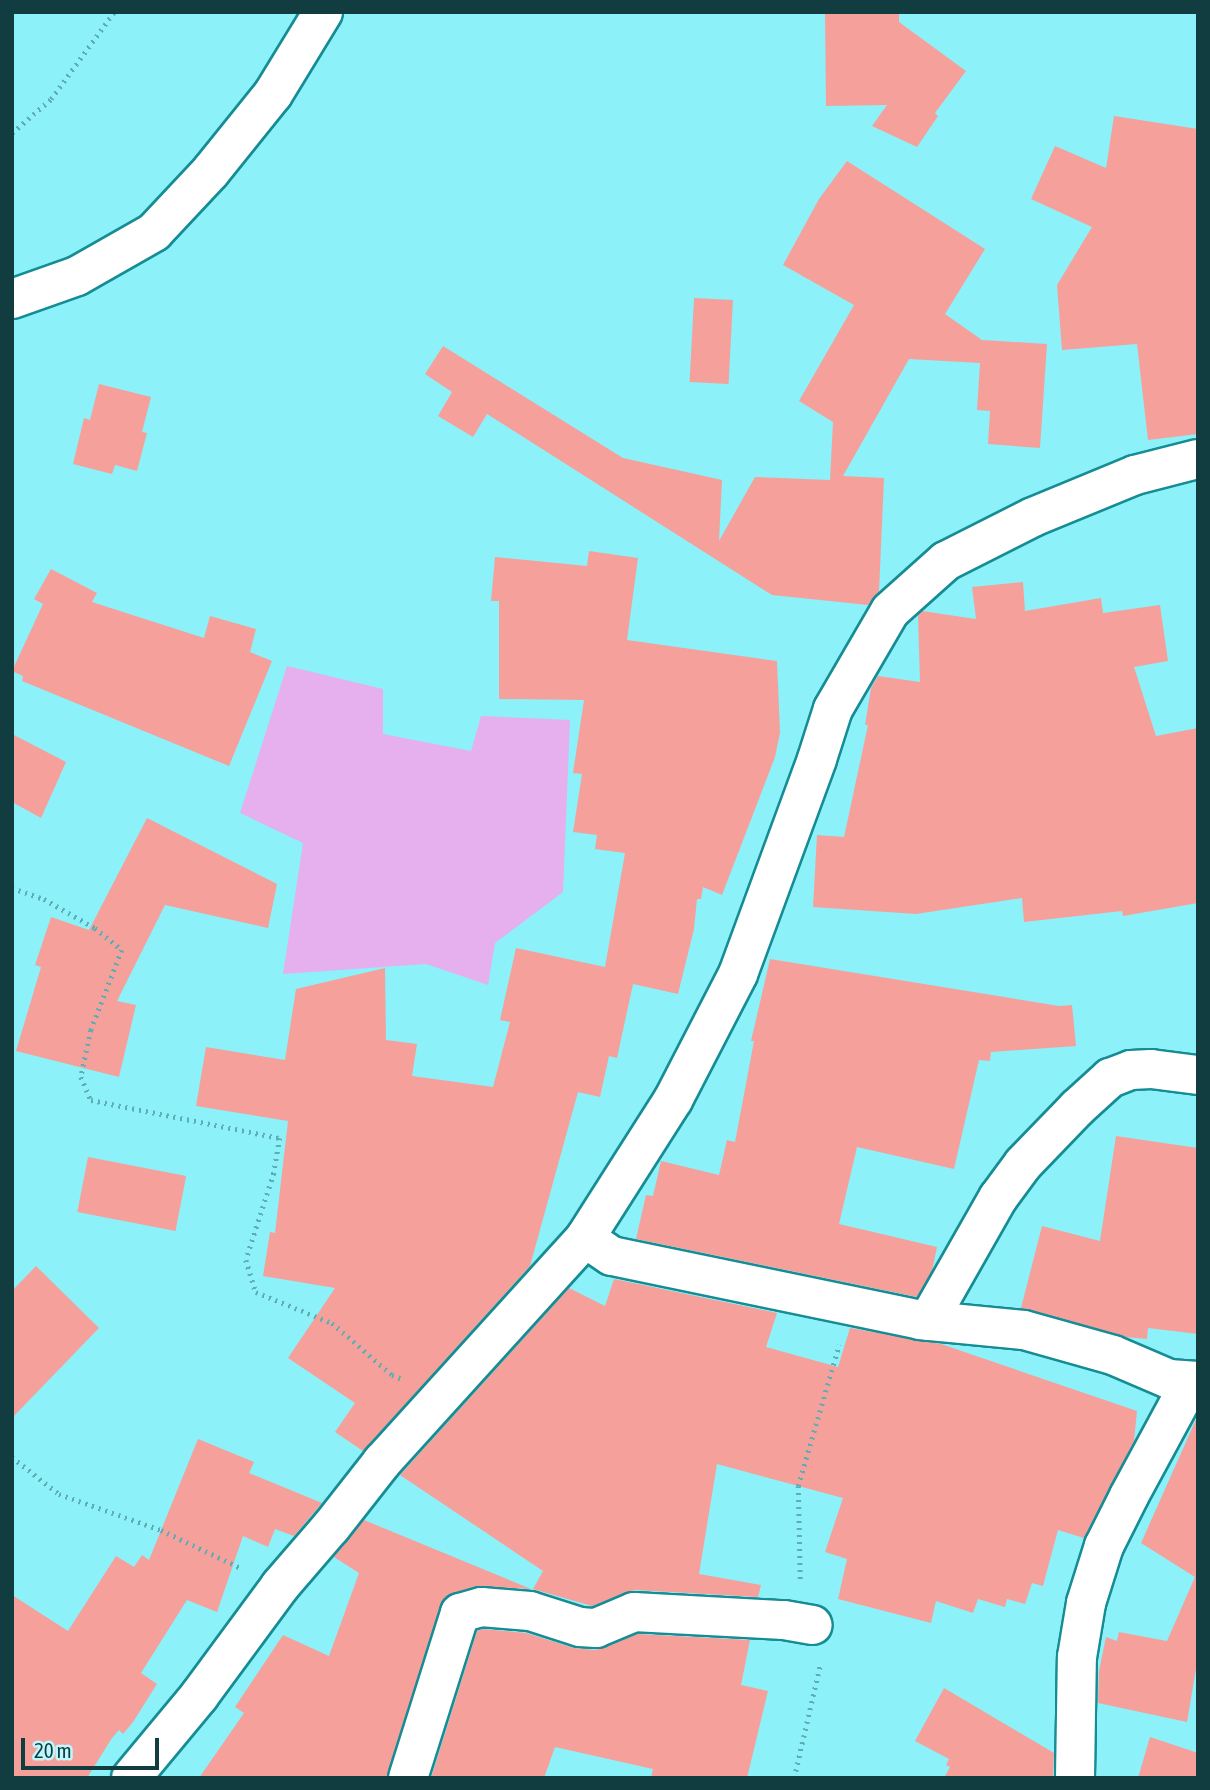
<!DOCTYPE html>
<style>
body{margin:0}
#map{position:relative;width:1210px;height:1790px;overflow:hidden;background:#8cf1f9;font-family:"Asap Condensed",sans-serif}
div>[style]{position:absolute}
.green>*{inset:0;background:#e6afee}
.building>*{inset:0;background:#f6a09c;transform-origin:0 0}
.path>*{height:4.5px;margin-top:-2.25px;transform-origin:0;background:repeating-linear-gradient(90deg,#5eadb4 0 2px,transparent 0 7px)}
.roads{filter:drop-shadow(2px 0 #168c94) drop-shadow(-2px 0 #168c94) drop-shadow(0 2px #168c94) drop-shadow(0 -2px #168c94)}
.minor>*{height:38px;margin:-19px;padding:0 19px;transform-origin:19px;border-radius:19px;background:#fff}
.tertiary>*{height:38px;margin:-19px;padding:0 19px;transform-origin:19px;border-radius:19px;background:#fff}
span{translate:-50% -50%;white-space:nowrap;text-align:center;line-height:1.15;-webkit-text-stroke:6px #bff7fc;paint-order:stroke}
.frame{position:absolute;inset:0;border:14px solid #113d41;pointer-events:none}
.scale{position:absolute;left:21px;top:1738px;width:138px;height:32px;box-sizing:border-box;border:4px solid #113d41;border-top:0;padding-left:9px;font-size:21px;line-height:24px;white-space:nowrap;color:#113d41;-webkit-text-stroke:5px #bff7fc;paint-order:stroke}
</style>
<div id="map">
<div class="green">
<i style="clip-path:polygon(287px 666px,383px 689px,383px 734px,471px 751px,481px 716px,570px 720px,563px 892px,495px 943px,488px 985px,426px 964px,283px 974px,303px 843px,240px 813px)"></i>
</div>
<div class="building">
<i style="clip-path:polygon(825px 12px,899px 12px,899px 22px,966px 71px,935px 113px,938px 116px,917px 147px,872px 126px,887px 105px,826px 106px)"></i>
<i style="clip-path:polygon(1114px 116px,1198px 129px,1198px 434px,1148px 440px,1137px 344px,1062px 350px,1057px 285px,1092px 227px,1031px 199px,1055px 146px,1106px 168px)"></i>
<i style="clip-path:polygon(847px 161px,985px 249px,945px 314px,982px 340px,1047px 344px,1040px 448px,988px 444px,990px 411px,977px 410px,980px 363px,909px 359px,843px 476px,884px 478px,879px 591px,868px 605px,772px 595px,487px 414px,473px 437px,438px 416px,452px 392px,425px 374px,443px 346px,623px 458px,722px 480px,719px 541px,755px 477px,830px 480px,833px 422px,799px 401px,854px 305px,783px 265px,819px 199px)"></i>
<i style="left:694px;top:298px;width:39px;height:84px;rotate:3deg"></i>
<i style="clip-path:polygon(99px 384px,151px 397px,142px 432px,147px 433px,137px 471px,115px 465px,112px 474px,73px 464px,84px 418px,90px 420px)"></i>
<i style="clip-path:polygon(589px 551px,638px 558px,627px 640px,777px 661px,780px 733px,775px 757px,722px 895px,703px 887px,701px 899px,697px 899px,694px 929px,678px 994px,633px 984px,617px 1058px,609px 1056px,600px 1097px,578px 1092px,530px 1266px,363px 1451px,335px 1432px,355px 1403px,288px 1358px,335px 1288px,263px 1276px,270px 1232px,275px 1233px,288px 1121px,196px 1106px,206px 1047px,285px 1060px,296px 989px,385px 968px,386px 1040px,417px 1044px,412px 1076px,493px 1087px,510px 1022px,500px 1020px,516px 948px,605px 967px,625px 853px,595px 849px,597px 835px,573px 832px,582px 774px,573px 773px,584px 700px,499px 699px,499px 601px,491px 601px,495px 557px,587px 566px)"></i>
<i style="clip-path:polygon(51px 569px,97px 593px,92px 602px,204px 638px,210px 616px,256px 629px,250px 652px,272px 661px,229px 766px,22px 681px,23px 676px,12px 671px,43px 604px,34px 599px)"></i>
<i style="clip-path:polygon(1023px 582px,1025px 611px,1101px 598px,1103px 613px,1160px 605px,1168px 661px,1134px 667px,1156px 736px,1198px 728px,1198px 903px,1123px 916px,1122px 911px,1024px 922px,1022px 898px,916px 914px,813px 907px,817px 835px,844px 837px,868px 725px,865px 725px,871px 688px,878px 676px,920px 682px,918px 616px,922px 611px,976px 619px,972px 587px)"></i>
<i style="clip-path:polygon(12px 734px,66px 762px,41px 818px,12px 802px)"></i>
<i style="clip-path:polygon(147px 818px,277px 884px,268px 928px,165px 905px,117px 1001px,136px 1005px,119px 1077px,16px 1051px,41px 967px,35px 965px,51px 917px,89px 930px)"></i>
<i style="clip-path:polygon(770px 959px,1059px 1006px,1072px 1005px,1076px 1046px,991px 1052px,990px 1061px,979px 1060px,954px 1169px,857px 1147px,839px 1224px,937px 1247px,932px 1271px,917px 1297px,636px 1239px,646px 1195px,653px 1196px,661px 1161px,719px 1175px,727px 1140px,735px 1142px,754px 1041px,751px 1041px)"></i>
<i style="clip-path:polygon(1116px 1136px,1198px 1148px,1198px 1334px,1148px 1328px,1147px 1339px,1126px 1337px,1021px 1308px,1042px 1226px,1100px 1241px)"></i>
<i style="left:88px;top:1157px;width:100px;height:56px;rotate:11deg"></i>
<i style="clip-path:polygon(36px 1266px,99px 1328px,12px 1418px,12px 1291px)"></i>
<i style="clip-path:polygon(614px 1279px,777px 1313px,766px 1347px,838px 1367px,850px 1328px,941px 1344px,1137px 1411px,1134px 1441px,1084px 1538px,1058px 1530px,1043px 1586px,1032px 1583px,1025px 1604px,1007px 1599px,1005px 1607px,978px 1599px,973px 1613px,936px 1601px,931px 1623px,838px 1599px,847px 1559px,825px 1552px,843px 1498px,717px 1464px,699px 1574px,761px 1585px,758px 1597px,635px 1590px,592px 1606px,533px 1589px,543px 1571px,400px 1475px,569px 1288px,605px 1306px)"></i>
<i style="clip-path:polygon(1198px 1415px,1198px 1657px,1187px 1722px,1098px 1703px,1099px 1671px,1106px 1637px,1117px 1641px,1119px 1632px,1167px 1641px,1195px 1577px,1141px 1543px)"></i>
<i style="clip-path:polygon(198px 1439px,254px 1462px,249px 1473px,322px 1503px,294px 1536px,275px 1529px,268px 1547px,243px 1536px,217px 1612px,187px 1600px,141px 1673px,157px 1684px,133px 1722px,123px 1734px,119px 1730px,112px 1738px,87px 1778px,12px 1778px,12px 1595px,68px 1631px,116px 1556px,134px 1567px,142px 1555px,149px 1560px)"></i>
<i style="clip-path:polygon(364px 1520px,531px 1589px,475px 1586px,444px 1598px,387px 1778px,199px 1778px,244px 1713px,235px 1707px,283px 1635px,329px 1656px,359px 1573px,334px 1557px)"></i>
<i style="clip-path:polygon(483px 1629px,526px 1633px,574px 1648px,595px 1650px,638px 1634px,750px 1640px,741px 1685px,768px 1691px,747px 1778px,651px 1778px,653px 1769px,555px 1747px,544px 1778px,431px 1778px,477px 1631px)"></i>
<i style="clip-path:polygon(944px 1688px,1054px 1753px,1053px 1778px,944px 1778px,950px 1767px,946px 1765px,949px 1759px,915px 1741px)"></i>
<i style="clip-path:polygon(1150px 1737px,1198px 1753px,1198px 1778px,1138px 1778px)"></i>
</div>
<div class="path">
<i style="left:12px;top:133px;width:52px;rotate:-41.1deg"></i>
<i style="left:51px;top:99px;width:107px;rotate:-54.1deg"></i>
<i style="left:12px;top:888px;width:34px;rotate:19deg"></i>
<i style="left:44px;top:899px;width:59px;rotate:29.6deg"></i>
<i style="left:95px;top:928px;width:35px;rotate:39deg"></i>
<i style="left:122px;top:950px;width:86px;rotate:111.2deg"></i>
<i style="left:91px;top:1030px;width:48px;rotate:102deg"></i>
<i style="left:81px;top:1077px;width:25px;rotate:67deg"></i>
<i style="left:91px;top:1100px;width:193px;rotate:11.4deg"></i>
<i style="left:280px;top:1138px;width:36px;rotate:100deg"></i>
<i style="left:274px;top:1173px;width:91px;rotate:107.8deg"></i>
<i style="left:246px;top:1260px;width:34px;rotate:73deg"></i>
<i style="left:256px;top:1292px;width:82px;rotate:22.2deg"></i>
<i style="left:332px;top:1323px;width:79px;rotate:40.9deg"></i>
<i style="left:392px;top:1375px;width:9px;rotate:21deg"></i>
<i style="left:12px;top:1457px;width:60px;rotate:38.2deg"></i>
<i style="left:59px;top:1494px;width:108px;rotate:19.4deg"></i>
<i style="left:161px;top:1530px;width:89px;rotate:25.4deg"></i>
<i style="left:800px;top:1579px;width:93px;rotate:-91.2deg"></i>
<i style="left:798px;top:1486px;width:147px;rotate:-73.8deg"></i>
<i style="left:794px;top:1778px;width:116px;rotate:-77deg"></i>
</div>
<div class="roads">
<div class="minor">
<i style="left:585px;top:1238px;width:32px;rotate:34deg"></i>
<i style="left:612px;top:1256px;width:315px;rotate:11.7deg"></i>
<i style="left:920px;top:1320px;width:104px;rotate:5.5deg"></i>
<i style="left:1024px;top:1330px;width:92px;rotate:15.7deg"></i>
<i style="left:1113px;top:1355px;width:61px;rotate:23.2deg"></i>
<i style="left:1169px;top:1379px;width:29px;rotate:4deg"></i>
<i style="left:928px;top:1321px;width:142px;rotate:-60.4deg"></i>
<i style="left:998px;top:1198px;width:42px;rotate:-53.7deg"></i>
<i style="left:1023px;top:1164px;width:78px;rotate:-46deg"></i>
<i style="left:1077px;top:1108px;width:45px;rotate:-42.3deg"></i>
<i style="left:1110px;top:1078px;width:22px;rotate:-21deg"></i>
<i style="left:1131px;top:1070px;width:20px;rotate:-3deg"></i>
<i style="left:1151px;top:1069px;width:47px;rotate:7.3deg"></i>
<i style="left:131px;top:1778px;width:107px;rotate:-50.3deg"></i>
<i style="left:199px;top:1696px;width:137px;rotate:-53.6deg"></i>
<i style="left:280px;top:1586px;width:78px;rotate:-49.2deg"></i>
<i style="left:331px;top:1527px;width:83px;rotate:-51.9deg"></i>
<i style="left:382px;top:1462px;width:302px;rotate:-47.8deg"></i>
<i style="left:585px;top:1238px;width:164px;rotate:-57.5deg"></i>
<i style="left:673px;top:1100px;width:142px;rotate:-62.7deg"></i>
<i style="left:738px;top:974px;width:229px;rotate:-69.8deg"></i>
<i style="left:817px;top:759px;width:52px;rotate:-72.3deg"></i>
<i style="left:833px;top:709px;width:113px;rotate:-59.8deg"></i>
<i style="left:890px;top:611px;width:75px;rotate:-41.8deg"></i>
<i style="left:946px;top:561px;width:97px;rotate:-26.8deg"></i>
<i style="left:1033px;top:517px;width:110px;rotate:-22.4deg"></i>
<i style="left:1135px;top:475px;width:65px;rotate:-14.3deg"></i>
<i style="left:408px;top:1778px;width:173px;rotate:-72.5deg"></i>
<i style="left:460px;top:1613px;width:22px;rotate:-16deg"></i>
<i style="left:481px;top:1607px;width:49px;rotate:4.7deg"></i>
<i style="left:530px;top:1611px;width:52px;rotate:17.7deg"></i>
<i style="left:580px;top:1627px;width:16px;rotate:4deg"></i>
<i style="left:596px;top:1628px;width:41px;rotate:-22.8deg"></i>
<i style="left:634px;top:1612px;width:150px;rotate:3.1deg"></i>
<i style="left:784px;top:1620px;width:29px;rotate:10deg"></i>
<i style="left:1075px;top:1778px;width:121px;rotate:-89.1deg"></i>
<i style="left:1077px;top:1657px;width:55px;rotate:-80.5deg"></i>
<i style="left:1086px;top:1603px;width:60px;rotate:-72.5deg"></i>
<i style="left:1104px;top:1546px;width:56px;rotate:-63.4deg"></i>
<i style="left:1129px;top:1496px;width:111px;rotate:-61.6deg"></i>
<i style="left:1182px;top:1398px;width:22px;rotate:-43deg"></i>
</div>
<div class="tertiary">
<i style="left:12px;top:299px;width:69px;rotate:-19.5deg"></i>
<i style="left:77px;top:276px;width:89px;rotate:-29.7deg"></i>
<i style="left:154px;top:232px;width:83px;rotate:-46.9deg"></i>
<i style="left:211px;top:171px;width:99px;rotate:-51.2deg"></i>
<i style="left:273px;top:94px;width:96px;rotate:-58.6deg"></i>
</div>
</div>
<div class="frame"></div>
<div class="scale">20 m</div>
</div>
